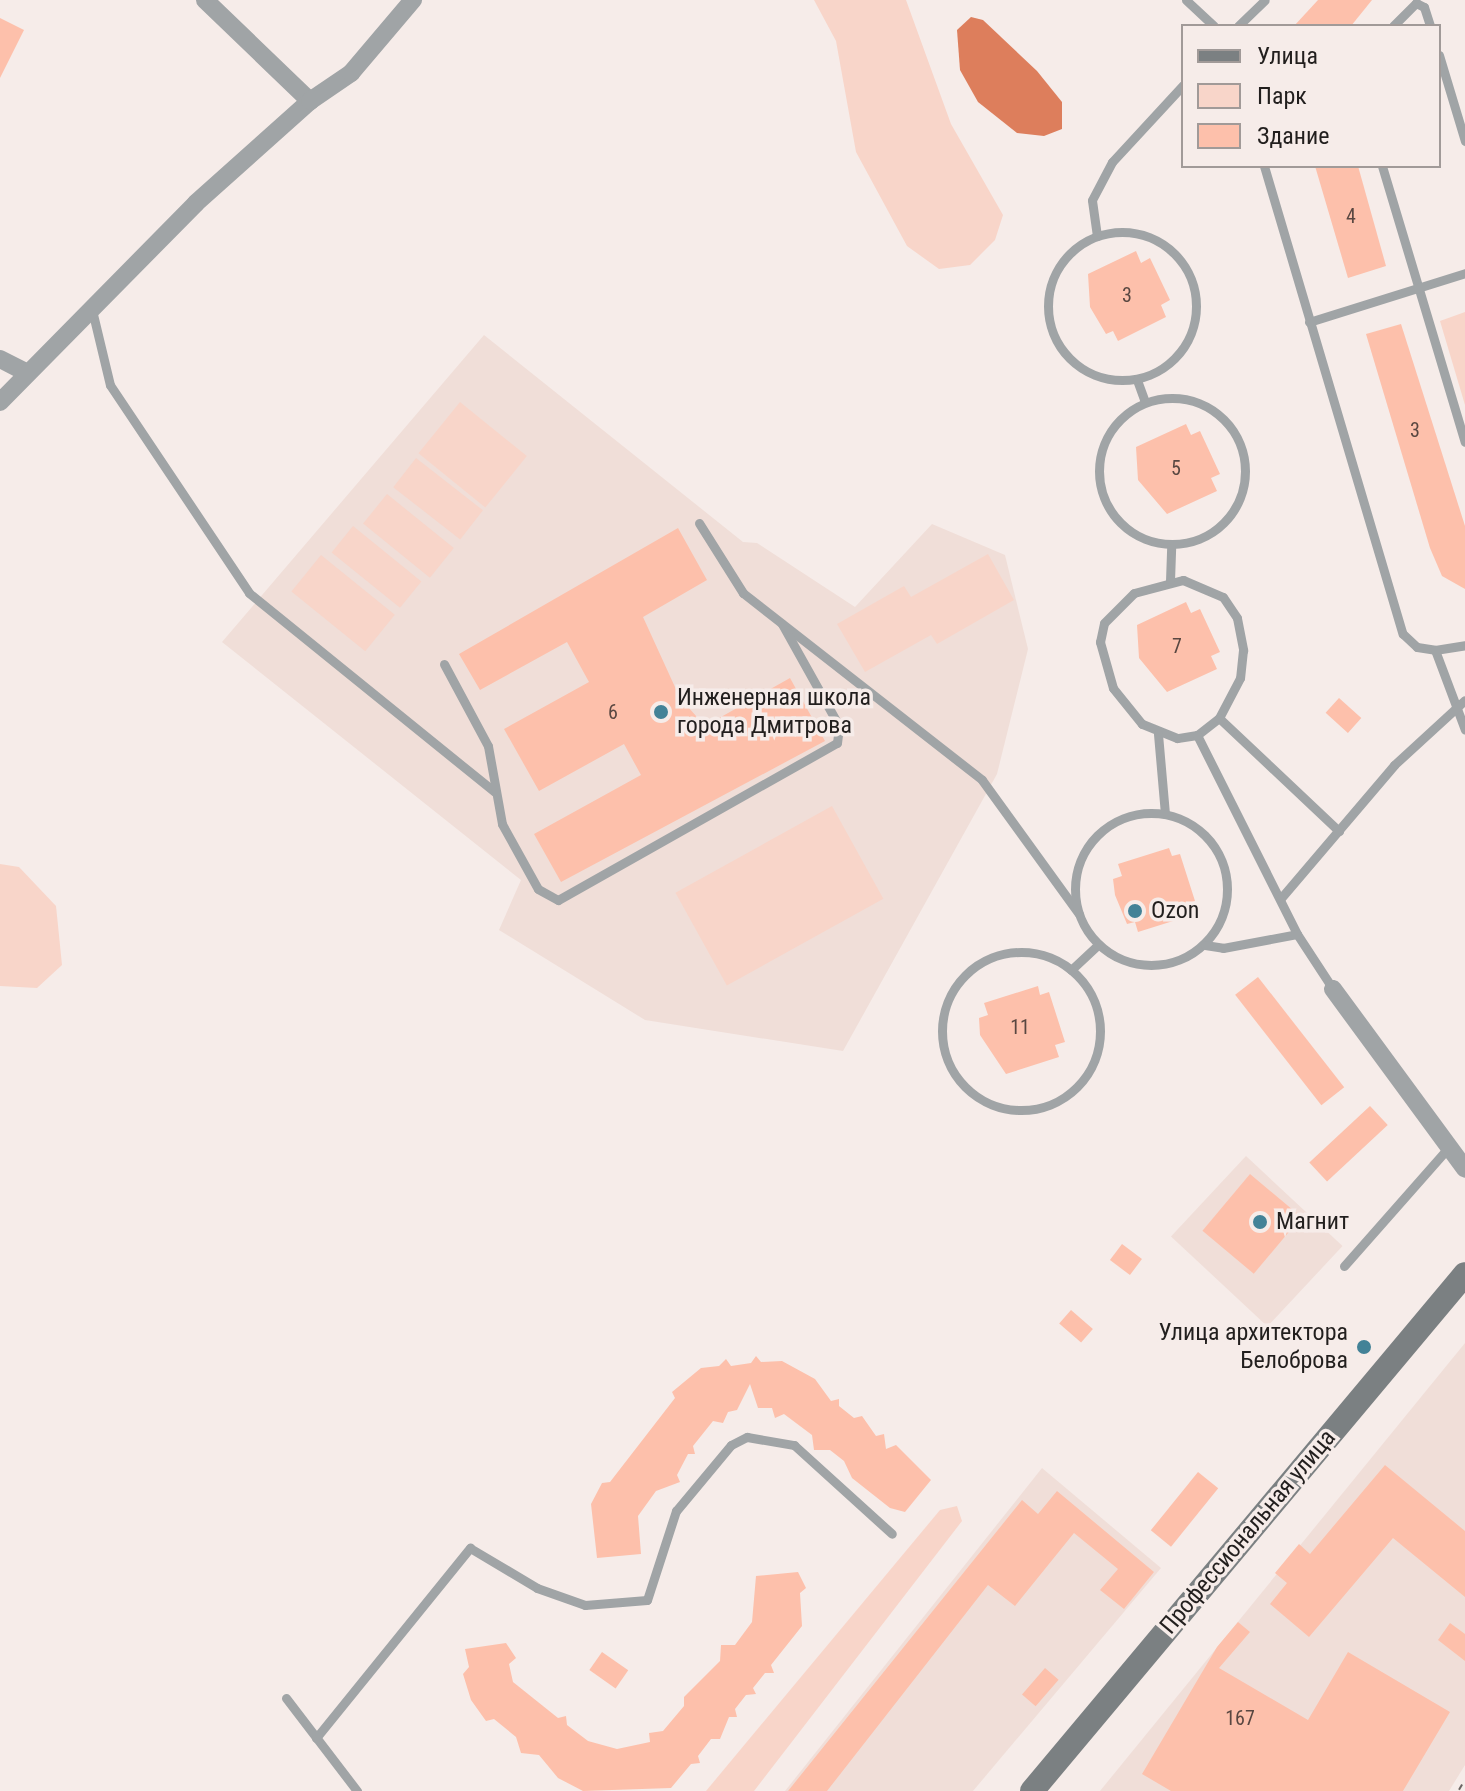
<!DOCTYPE html>
<meta charset="utf-8">
<style>
body{margin:0}
#map{position:relative;width:1465px;height:1791px;overflow:hidden;background:#f6ece9;font-family:"Roboto Condensed",sans-serif}
div>[style]{position:absolute}
.built>*{inset:0;background:#f0ded8;transform-origin:0 0}
.green>*{inset:0;background:#f8d5c9;transform-origin:0 0}
.water>*{inset:0;background:#dd7e5c}
.building>*{inset:0;background:#fdc0ab;transform-origin:0 0}
.lane>*{height:9px;margin:-4.5px;padding:0 4.5px;transform-origin:4.5px;border-radius:4.5px;background:#a0a4a6}
.lane>.ring{margin:-4.5px;padding:0;box-sizing:content-box;background:none;border:9px solid #a0a4a6;border-radius:50%}
.street>*{height:18px;margin:-9px;padding:0 9px;transform-origin:9px;border-radius:9px;background:#a0a4a6}
.secondary>*{height:24px;margin:-12px;padding:0 12px;transform-origin:12px;border-radius:12px;background:#7b8082}
.rail>*{height:9px;margin-top:-4.5px;transform-origin:0;background:repeating-linear-gradient(90deg,#f6ece9 0 18px,#6a6563 0 36px);box-sizing:border-box;border-block:2px solid #6a6563}
.dots>*{width:22px;height:22px;translate:-50% -50%;box-sizing:border-box;border:4px solid #f6ece9;border-radius:50%}
span{translate:-50% -50%;white-space:nowrap;text-align:center;line-height:1.15;-webkit-text-stroke:7px #f6ece9;paint-order:stroke}
.number-label{font-size:20px;color:#594741}
.number-label span{-webkit-text-stroke-width:0}
.poi-label{font-size:24px;color:#221f1e}
.left{translate:0 -50%;text-align:left}
.right{translate:-100% -50%;text-align:right}
.street-label{font-size:24px;color:#221f1e}
.legend{position:absolute;left:1181px;top:24px;width:260px;height:144px;box-sizing:border-box;background:#f6ece9;border:2px solid #a19a98;margin:0;padding:10px 14px;list-style:none;font-size:24px;color:#221f1e}
.legend li{display:flex;align-items:center;gap:16px;height:40px}
.legend b{width:40px;border:2px solid #a19a98}
</style>
<div id="map">
<div class="built">
<i style="clip-path:polygon(484px 335px,743px 542px,757px 543px,855px 607px,932px 524px,1005px 555px,1028px 649px,997px 774px,843px 1051px,645px 1020px,499px 930px,521px 880px,222px 642px)"></i>
<i style="left:1246px;top:1156px;width:132px;height:110px;rotate:43deg"></i>
<i style="clip-path:polygon(1465px 1343px,1465px 1765px,1449px 1791px,1100px 1791px)"></i>
<i style="clip-path:polygon(1042px 1468px,1161px 1568px,973px 1791px,785px 1791px)"></i>
</div>
<div class="green">
<i style="clip-path:polygon(814px 0,906px 0,951px 124px,1003px 215px,995px 240px,970px 265px,939px 269px,907px 246px,856px 152px,836px 41px)"></i>
<i style="clip-path:polygon(1465px 312px,1465px 405px,1440px 321px)"></i>
<i style="left:460px;top:402px;width:86px;height:66px;rotate:39deg"></i>
<i style="left:416px;top:458px;width:85px;height:37px;rotate:38deg"></i>
<i style="left:387px;top:494px;width:86px;height:38px;rotate:39deg"></i>
<i style="left:353px;top:526px;width:88px;height:34px;rotate:39deg"></i>
<i style="clip-path:polygon(988px 554px,1014px 600px,937px 644px,931px 635px,865px 672px,837px 624px,904px 586px,911px 597px)"></i>
<i style="left:321px;top:555px;width:95px;height:47px;rotate:39deg"></i>
<i style="left:832px;top:806px;width:106px;height:179px;rotate:61deg"></i>
<i style="clip-path:polygon(0 864px,19px 867px,56px 906px,62px 965px,37px 988px,0 986px)"></i>
<i style="clip-path:polygon(957px 1506px,962px 1521px,754px 1791px,706px 1791px,940px 1510px)"></i>
</div>
<div class="water">
<i style="clip-path:polygon(971px 17px,983px 20px,1037px 71px,1062px 102px,1062px 129px,1044px 136px,1017px 133px,978px 102px,960px 70px,957px 30px)"></i>
</div>
<div class="building">
<i style="clip-path:polygon(1318px 0,1372px 0,1351px 26px,1294px 26px)"></i>
<i style="clip-path:polygon(0 18px,24px 30px,0 78px)"></i>
<i style="clip-path:polygon(1315px 166px,1358px 166px,1386px 266px,1348px 278px)"></i>
<i style="clip-path:polygon(1136px 251px,1141px 263px,1150px 258px,1170px 300px,1161px 305px,1166px 317px,1118px 341px,1113px 331px,1106px 334px,1090px 307px,1088px 274px)"></i>
<i style="clip-path:polygon(1401px 324px,1465px 526px,1465px 589px,1442px 576px,1430px 548px,1366px 334px)"></i>
<i style="clip-path:polygon(1186px 424px,1191px 435px,1200px 431px,1220px 474px,1211px 478px,1217px 491px,1167px 514px,1138px 480px,1136px 447px)"></i>
<i style="clip-path:polygon(678px 528px,707px 580px,643px 617px,680px 698px,705px 726px,790px 678px,825px 741px,561px 882px,534px 834px,641px 775px,624px 744px,539px 791px,504px 729px,589px 682px,567px 642px,480px 690px,459px 654px)"></i>
<i style="clip-path:polygon(1186px 602px,1191px 613px,1200px 609px,1220px 652px,1211px 656px,1217px 669px,1167px 692px,1139px 658px,1137px 625px)"></i>
<i style="left:1339px;top:698px;width:30px;height:20px;rotate:42deg"></i>
<i style="clip-path:polygon(1169px 848px,1172px 856px,1180px 854px,1195px 901px,1185px 905px,1189px 916px,1138px 932px,1135px 922px,1127px 924px,1115px 895px,1113px 879px,1122px 876px,1118px 864px)"></i>
<i style="left:1258px;top:977px;width:140px;height:29px;rotate:52deg"></i>
<i style="clip-path:polygon(1038px 986px,1040px 995px,1049px 992px,1065px 1042px,1055px 1045px,1059px 1057px,1006px 1074px,980px 1035px,979px 1018px,988px 1015px,984px 1003px)"></i>
<i style="left:1370px;top:1106px;width:26px;height:83px;rotate:47deg"></i>
<i style="left:1250px;top:1174px;width:67px;height:74px;rotate:40deg"></i>
<i style="left:1122px;top:1244px;width:25px;height:20px;rotate:37deg"></i>
<i style="left:1071px;top:1310px;width:29px;height:18px;rotate:41deg"></i>
<i style="clip-path:polygon(756px 1356px,761px 1362px,782px 1361px,815px 1379px,831px 1401px,839px 1399px,839px 1406px,854px 1418px,862px 1416px,876px 1436px,884px 1434px,886px 1449px,896px 1445px,931px 1480px,905px 1512px,890px 1508px,852px 1478px,844px 1461px,830px 1450px,814px 1450px,812px 1435px,784px 1414px,775px 1418px,772px 1408px,758px 1408px,750px 1384px,737px 1410px,728px 1412px,723px 1423px,713px 1421px,693px 1446px,695px 1454px,688px 1454px,677px 1475px,680px 1482px,656px 1491px,638px 1516px,641px 1554px,597px 1558px,591px 1504px,602px 1483px,610px 1482px,675px 1398px,672px 1392px,701px 1368px,719px 1366px,726px 1359px,731px 1366px,751px 1363px)"></i>
<i style="clip-path:polygon(1385px 1465px,1465px 1531px,1465px 1597px,1393px 1538px,1309px 1637px,1270px 1604px,1287px 1583px,1275px 1573px,1299px 1544px,1310px 1554px)"></i>
<i style="left:1198px;top:1472px;width:26px;height:75px;rotate:39deg"></i>
<i style="clip-path:polygon(1057px 1491px,1154px 1572px,1124px 1609px,1100px 1590px,1118px 1569px,1074px 1533px,1015px 1606px,988px 1585px,827px 1791px,788px 1791px,1022px 1500px,1038px 1514px)"></i>
<i style="clip-path:polygon(798px 1572px,806px 1588px,800px 1593px,802px 1626px,771px 1665px,774px 1673px,765px 1673px,753px 1688px,756px 1694px,746px 1695px,735px 1709px,737px 1717px,729px 1717px,720px 1739px,711px 1739px,698px 1756px,700px 1763px,691px 1764px,671px 1788px,583px 1791px,558px 1778px,539px 1755px,521px 1753px,516px 1737px,494px 1719px,486px 1721px,471px 1700px,463px 1674px,469px 1667px,465px 1649px,506px 1643px,516px 1658px,509px 1664px,513px 1682px,558px 1718px,566px 1716px,567px 1725px,588px 1741px,617px 1749px,650px 1742px,649px 1733px,663px 1731px,684px 1706px,684px 1697px,720px 1661px,721px 1645px,735px 1645px,752px 1622px,756px 1576px)"></i>
<i style="clip-path:polygon(1238px 1622px,1250px 1632px,1219px 1668px,1308px 1720px,1348px 1652px,1450px 1712px,1403px 1791px,1171px 1791px,1142px 1774px,1217px 1647px)"></i>
<i style="clip-path:polygon(1450px 1623px,1465px 1634px,1465px 1661px,1438px 1640px)"></i>
<i style="left:602px;top:1652px;width:32px;height:22px;rotate:35deg"></i>
<i style="left:1045px;top:1668px;width:18px;height:35px;rotate:41deg"></i>
</div>
<div class="lane">
<i style="left:1186px;top:0;width:38px;rotate:43deg"></i>
<i style="left:1238px;top:26px;width:37px;rotate:-44deg"></i>
<i style="left:1393px;top:26px;width:33px;rotate:-45deg"></i>
<i style="left:1416px;top:3px;width:9px;rotate:27deg"></i>
<i style="left:1424px;top:7px;width:20px;rotate:72deg"></i>
<i style="left:1439px;top:55px;width:90px;rotate:73.2deg"></i>
<i style="left:1264px;top:166px;width:488px;rotate:73.5deg"></i>
<i style="left:1403px;top:634px;width:19px;rotate:43deg"></i>
<i style="left:1417px;top:647px;width:18px;rotate:9deg"></i>
<i style="left:1435px;top:650px;width:30px;rotate:-9deg"></i>
<i style="left:1382px;top:166px;width:288px;rotate:73.3deg"></i>
<i class="ring" style="left:1048px;top:232px;width:139px;height:139px"></i>
<i style="left:1097px;top:236px;width:36px;rotate:-98deg"></i>
<i style="left:1092px;top:200px;width:43px;rotate:-62.2deg"></i>
<i style="left:1112px;top:162px;width:105px;rotate:-47.3deg"></i>
<i style="left:92px;top:310px;width:77px;rotate:76.5deg"></i>
<i style="left:110px;top:385px;width:250px;rotate:56.2deg"></i>
<i style="left:249px;top:593px;width:316px;rotate:39deg"></i>
<i style="left:1309px;top:322px;width:164px;rotate:-17.4deg"></i>
<i style="left:1137px;top:380px;width:23px;rotate:70deg"></i>
<i class="ring" style="left:1099px;top:398px;width:137px;height:137px"></i>
<i style="left:699px;top:523px;width:83px;rotate:57.8deg"></i>
<i style="left:743px;top:593px;width:303px;rotate:38deg"></i>
<i style="left:982px;top:780px;width:165px;rotate:54.1deg"></i>
<i style="left:1183px;top:580px;width:43px;rotate:23deg"></i>
<i style="left:1223px;top:597px;width:25px;rotate:56deg"></i>
<i style="left:1237px;top:618px;width:33px;rotate:79deg"></i>
<i style="left:1243px;top:650px;width:28px;rotate:96deg"></i>
<i style="left:1240px;top:678px;width:45px;rotate:117.7deg"></i>
<i style="left:1219px;top:718px;width:28px;rotate:142deg"></i>
<i style="left:1197px;top:735px;width:20px;rotate:171deg"></i>
<i style="left:1177px;top:738px;width:38px;rotate:-158deg"></i>
<i style="left:1142px;top:724px;width:46px;rotate:-128.9deg"></i>
<i style="left:1113px;top:688px;width:48px;rotate:-105.8deg"></i>
<i style="left:1100px;top:642px;width:19px;rotate:-78deg"></i>
<i style="left:1104px;top:623px;width:42px;rotate:-45deg"></i>
<i style="left:1134px;top:593px;width:51px;rotate:-14.9deg"></i>
<i style="left:1170px;top:581px;width:33px;rotate:-88deg"></i>
<i style="left:1435px;top:650px;width:85px;rotate:69.4deg"></i>
<i style="left:444px;top:664px;width:93px;rotate:61.8deg"></i>
<i style="left:488px;top:746px;width:79px;rotate:79.8deg"></i>
<i style="left:502px;top:824px;width:74px;rotate:61deg"></i>
<i style="left:538px;top:889px;width:23px;rotate:29deg"></i>
<i style="left:558px;top:900px;width:320px;rotate:-29.4deg"></i>
<i style="left:837px;top:743px;width:17px;rotate:-83deg"></i>
<i style="left:839px;top:726px;width:117px;rotate:-119.2deg"></i>
<i style="left:1219px;top:718px;width:165px;rotate:43.3deg"></i>
<i style="left:1158px;top:734px;width:80px;rotate:85deg"></i>
<i style="left:1197px;top:735px;width:223px;rotate:63.3deg"></i>
<i style="left:1297px;top:934px;width:66px;rotate:56.8deg"></i>
<i class="ring" style="left:1075px;top:813px;width:143px;height:143px"></i>
<i style="left:1281px;top:898px;width:175px;rotate:-49.6deg"></i>
<i style="left:1394px;top:765px;width:96px;rotate:-42.5deg"></i>
<i style="left:1205px;top:945px;width:18px;rotate:9deg"></i>
<i style="left:1223px;top:948px;width:75px;rotate:-10.7deg"></i>
<i class="ring" style="left:942px;top:952px;width:149px;height:149px"></i>
<i style="left:1071px;top:970px;width:37px;rotate:-43deg"></i>
<i style="left:1344px;top:1266px;width:159px;rotate:-48.6deg"></i>
<i style="left:286px;top:1698px;width:117px;rotate:52.6deg"></i>
<i style="left:316px;top:1738px;width:245px;rotate:-51deg"></i>
<i style="left:470px;top:1548px;width:78px;rotate:30.8deg"></i>
<i style="left:537px;top:1588px;width:51px;rotate:19.5deg"></i>
<i style="left:585px;top:1605px;width:62px;rotate:-4.6deg"></i>
<i style="left:647px;top:1600px;width:94px;rotate:-72deg"></i>
<i style="left:676px;top:1511px;width:86px;rotate:-50.2deg"></i>
<i style="left:731px;top:1445px;width:18px;rotate:-27deg"></i>
<i style="left:747px;top:1437px;width:48px;rotate:9.7deg"></i>
<i style="left:794px;top:1445px;width:132px;rotate:42.2deg"></i>
</div>
<div class="street">
<i style="left:205px;top:0;width:146px;rotate:43.9deg"></i>
<i style="left:0;top:359px;width:30px;rotate:27deg"></i>
<i style="left:0;top:402px;width:279px;rotate:-45.4deg"></i>
<i style="left:196px;top:203px;width:153px;rotate:-41.8deg"></i>
<i style="left:310px;top:101px;width:50px;rotate:-34.3deg"></i>
<i style="left:351px;top:73px;width:96px;rotate:-49.7deg"></i>
<i style="left:1333px;top:989px;width:223px;rotate:53.7deg"></i>
</div>
<div class="secondary">
<i style="left:1032px;top:1791px;width:674px;rotate:-50.05deg"></i>
</div>
<div class="rail">
<i style="left:1462px;top:1791px;width:6px;rotate:-59deg"></i>
</div>
<div class="dots">
<i style="left:661px;top:712px;background:#438297"></i>
<i style="left:1135px;top:911px;background:#438297"></i>
<i style="left:1260px;top:1222px;background:#438297"></i>
<i style="left:1364px;top:1347px;background:#438297"></i>
</div>
<div class="number-label">
<span style="left:1351px;top:216px">4</span>
<span style="left:1127px;top:295px">3</span>
<span style="left:1415px;top:430px">3</span>
<span style="left:1176px;top:468px">5</span>
<span style="left:1177px;top:646px">7</span>
<span style="left:613px;top:712px">6</span>
<span style="left:1020px;top:1027px">11</span>
<span style="left:1240px;top:1718px">167</span>
</div>
<div class="poi-label">
<span class="left" style="left:677px;top:712px">Инженерная школа<br>города Дмитрова</span>
<span class="left" style="left:1151px;top:911px">Ozon</span>
<span class="left" style="left:1276px;top:1222px">Магнит</span>
<span class="right" style="left:1348px;top:1347px">Улица архитектора<br>Белоброва</span>
</div>
<div class="street-label">
<span style="left:1248px;top:1532px;rotate:-50deg">Профессиональная улица</span>
</div>
<ul class="legend">
<li><b style="height:10px;background:#7b8082"></b>Улица</li>
<li><b style="height:22px;background:#f8d5c9"></b>Парк</li>
<li><b style="height:22px;background:#fdc0ab"></b>Здание</li>
</ul>
</div>
